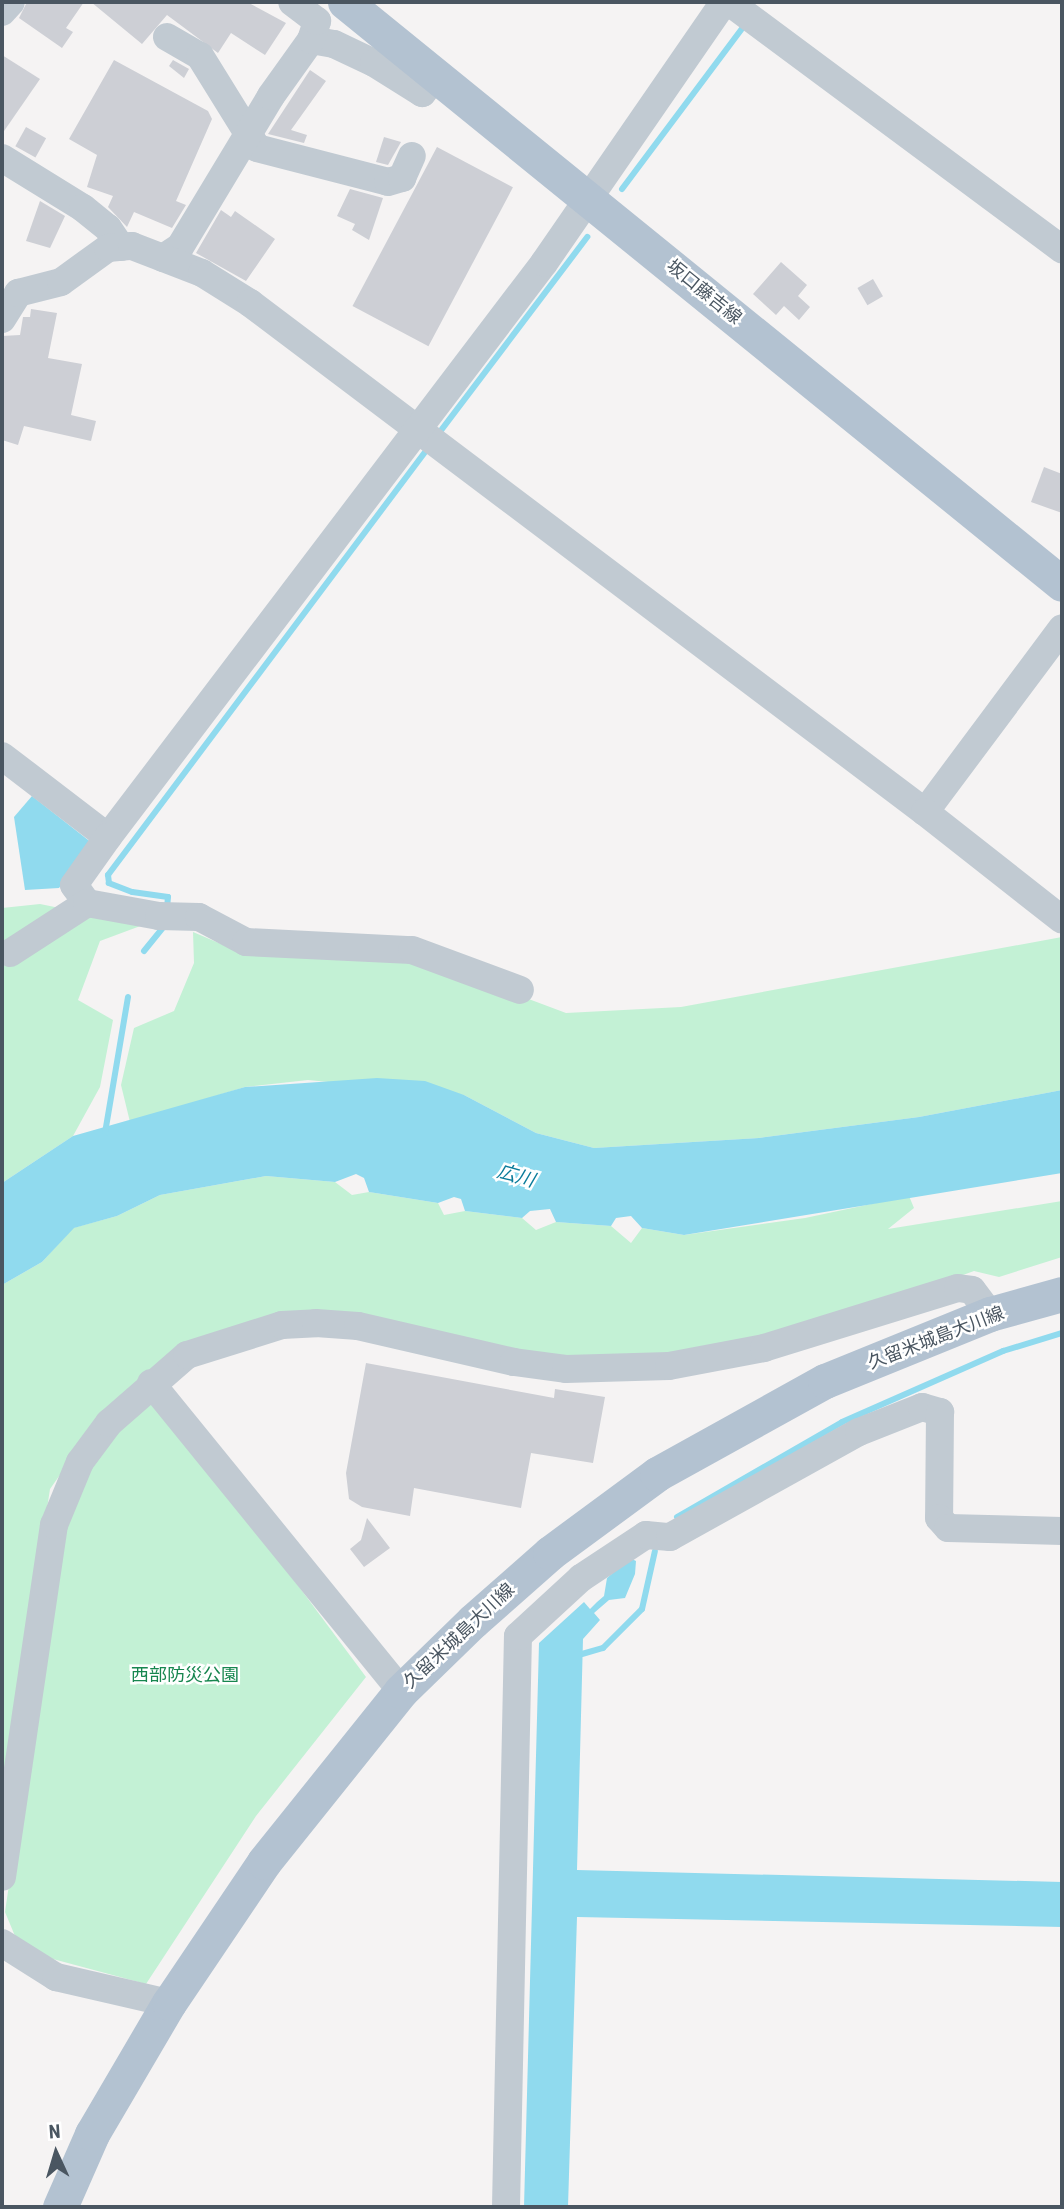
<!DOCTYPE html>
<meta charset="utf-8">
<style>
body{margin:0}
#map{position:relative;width:1064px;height:2209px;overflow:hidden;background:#f5f3f3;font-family:"Roboto Condensed","Noto Sans JP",sans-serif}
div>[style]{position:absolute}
.green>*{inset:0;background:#c3f1d5}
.water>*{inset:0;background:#90daee}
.stream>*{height:6px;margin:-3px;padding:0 3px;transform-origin:3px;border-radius:3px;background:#90daee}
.building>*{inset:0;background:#cdcfd5;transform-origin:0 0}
.minor>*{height:28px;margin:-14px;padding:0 14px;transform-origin:14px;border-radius:14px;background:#c1cad2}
.major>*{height:35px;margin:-17.5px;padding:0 17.5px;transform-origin:17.5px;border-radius:17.5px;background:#b3c2d1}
span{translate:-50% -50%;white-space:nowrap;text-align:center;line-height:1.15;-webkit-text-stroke:5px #fff;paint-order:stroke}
.street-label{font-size:18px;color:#4a5661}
.park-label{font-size:18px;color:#17864f}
.water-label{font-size:19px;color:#0c7c9b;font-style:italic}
.frame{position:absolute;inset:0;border:4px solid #4a5661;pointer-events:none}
.north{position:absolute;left:21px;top:2118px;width:70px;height:70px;-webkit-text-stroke:5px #fff;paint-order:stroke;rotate:356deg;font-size:19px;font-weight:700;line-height:28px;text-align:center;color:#4a5661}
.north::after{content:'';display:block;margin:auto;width:24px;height:32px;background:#4a5661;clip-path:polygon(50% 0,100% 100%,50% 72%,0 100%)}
</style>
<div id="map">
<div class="green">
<i style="clip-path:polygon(40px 904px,143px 925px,100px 941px,78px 1000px,113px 1020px,100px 1087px,73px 1136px,2px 1183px,2px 908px)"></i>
<i style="clip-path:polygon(193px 932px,240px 952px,419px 958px,566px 1013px,681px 1007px,1062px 937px,1062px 1090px,919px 1117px,759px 1138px,594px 1148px,536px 1133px,464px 1095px,308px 1080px,245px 1087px,130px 1122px,121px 1085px,134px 1028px,174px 1011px,194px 963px)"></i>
<i style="clip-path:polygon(266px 1176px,335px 1182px,352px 1195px,369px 1192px,438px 1203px,444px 1215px,465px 1211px,522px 1218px,536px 1230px,556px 1222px,611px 1226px,631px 1243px,642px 1228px,684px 1235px,805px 1218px,909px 1196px,914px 1208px,888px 1229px,1062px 1201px,1062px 1257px,999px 1277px,974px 1271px,823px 1326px,664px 1355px,533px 1358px,277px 1315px,103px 1414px,50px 1489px,2px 1804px,2px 1285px,42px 1262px,73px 1228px,117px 1216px,160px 1195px)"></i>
<i style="clip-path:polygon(153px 1404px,253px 1525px,366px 1677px,256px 1816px,146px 1984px,38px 1955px,15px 1936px,5px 1912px,59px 1544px,90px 1462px,133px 1409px)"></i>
</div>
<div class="water">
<i style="clip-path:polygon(32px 796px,92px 843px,59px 888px,25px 890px,14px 817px)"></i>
<i style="clip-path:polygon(377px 1078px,425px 1081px,464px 1095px,536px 1133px,594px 1148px,759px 1138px,919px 1117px,1062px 1090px,1062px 1173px,684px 1235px,642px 1228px,631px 1216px,616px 1218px,611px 1226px,556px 1222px,550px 1209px,530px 1211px,522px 1218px,465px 1211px,461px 1199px,454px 1197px,438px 1203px,369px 1192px,364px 1178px,356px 1174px,335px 1182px,266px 1176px,160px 1195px,117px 1216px,74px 1228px,42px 1262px,2px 1285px,2px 1183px,73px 1136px,245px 1087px)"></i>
<i style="clip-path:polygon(630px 1558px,636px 1561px,635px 1574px,625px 1598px,609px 1600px,594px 1613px,600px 1620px,583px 1639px,577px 1870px,1062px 1882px,1062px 1927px,577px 1917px,568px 2207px,524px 2207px,539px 1643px,584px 1602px,590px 1609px,597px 1602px,604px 1596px,607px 1578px)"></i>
</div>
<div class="stream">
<i style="left:622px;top:189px;width:207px;rotate:-53.2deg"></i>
<i style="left:436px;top:437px;width:251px;rotate:-52.9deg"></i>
<i style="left:167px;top:910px;width:13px;rotate:-86deg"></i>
<i style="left:168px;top:897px;width:36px;rotate:-172deg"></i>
<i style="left:132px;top:892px;width:25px;rotate:-159deg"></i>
<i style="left:109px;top:883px;width:8px;rotate:-97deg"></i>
<i style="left:108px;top:875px;width:534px;rotate:-53.15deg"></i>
<i style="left:144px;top:951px;width:35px;rotate:-51deg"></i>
<i style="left:105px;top:1133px;width:138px;rotate:-80.4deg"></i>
<i style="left:677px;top:1517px;width:190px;rotate:-29.9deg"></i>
<i style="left:842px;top:1422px;width:176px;rotate:-23.8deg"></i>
<i style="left:1003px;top:1351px;width:62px;rotate:-17deg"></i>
<i style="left:582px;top:1654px;width:22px;rotate:-16deg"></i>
<i style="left:603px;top:1648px;width:55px;rotate:-45deg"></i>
<i style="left:642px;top:1609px;width:59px;rotate:-77.4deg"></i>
</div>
<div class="building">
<i style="clip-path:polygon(27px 2px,84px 2px,66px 28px,73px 32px,62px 48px,19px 18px)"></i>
<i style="clip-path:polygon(91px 2px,247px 2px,286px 23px,265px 55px,231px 33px,218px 53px,167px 15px,142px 44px)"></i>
<i style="clip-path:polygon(2px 55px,40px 79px,2px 134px)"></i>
<i style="clip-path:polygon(114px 60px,208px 111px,212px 119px,176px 201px,186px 205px,172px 228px,134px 212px,127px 227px,108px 207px,113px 196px,87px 187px,97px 155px,69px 139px)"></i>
<i style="clip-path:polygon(173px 60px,189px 69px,184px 78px,169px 66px)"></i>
<i style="clip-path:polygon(310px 70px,326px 81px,291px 130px,307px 135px,304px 143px,268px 134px)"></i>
<i style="left:26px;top:127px;width:23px;height:22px;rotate:29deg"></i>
<i style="clip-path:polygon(384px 137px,401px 142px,388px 165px,376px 162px)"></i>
<i style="left:437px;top:147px;width:86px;height:180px;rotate:28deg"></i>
<i style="clip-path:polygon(350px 189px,383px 198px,369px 240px,352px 230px,355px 224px,337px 216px)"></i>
<i style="clip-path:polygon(40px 201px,65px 216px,50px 248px,26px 241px)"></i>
<i style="clip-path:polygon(221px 210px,231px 217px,235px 211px,275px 239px,246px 281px,196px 253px)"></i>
<i style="clip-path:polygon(781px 262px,807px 285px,798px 296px,810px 307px,799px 320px,784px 306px,776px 315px,753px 294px)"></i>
<i style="left:873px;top:279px;width:20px;height:18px;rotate:60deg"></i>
<i style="clip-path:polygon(31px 309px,57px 313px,48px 358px,82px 364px,71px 415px,96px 421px,91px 441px,24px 426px,18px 445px,2px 440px,2px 336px,20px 335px,23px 317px,30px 317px)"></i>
<i style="clip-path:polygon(1044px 467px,1062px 474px,1062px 513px,1031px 502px)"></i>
<i style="clip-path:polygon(366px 1363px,554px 1398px,555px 1389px,605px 1397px,593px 1463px,531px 1453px,521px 1508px,414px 1488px,410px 1516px,362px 1507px,349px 1499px,346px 1473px)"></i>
<i style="clip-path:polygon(367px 1518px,390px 1548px,364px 1567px,350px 1549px,361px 1540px)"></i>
</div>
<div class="minor">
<i style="left:729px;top:2px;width:415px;rotate:36.6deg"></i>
<i style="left:2px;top:12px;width:13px;rotate:-48deg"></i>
<i style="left:167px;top:37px;width:38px;rotate:30deg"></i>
<i style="left:200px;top:56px;width:108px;rotate:58.2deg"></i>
<i style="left:257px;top:148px;width:135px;rotate:14.5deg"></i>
<i style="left:388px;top:182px;width:15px;rotate:-16deg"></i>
<i style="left:402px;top:178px;width:24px;rotate:-66deg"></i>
<i style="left:311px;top:40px;width:23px;rotate:10deg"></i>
<i style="left:334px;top:44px;width:44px;rotate:25.4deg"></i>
<i style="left:374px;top:63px;width:57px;rotate:32deg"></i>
<i style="left:422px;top:93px;width:21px;rotate:-49deg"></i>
<i style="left:2px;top:158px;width:95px;rotate:31.7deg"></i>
<i style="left:83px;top:208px;width:32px;rotate:39deg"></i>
<i style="left:108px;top:228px;width:23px;rotate:56deg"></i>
<i style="left:163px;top:258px;width:20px;rotate:-33deg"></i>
<i style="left:180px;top:247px;width:176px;rotate:-58.9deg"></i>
<i style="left:271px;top:96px;width:69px;rotate:-54.5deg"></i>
<i style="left:311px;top:40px;width:20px;rotate:-72deg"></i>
<i style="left:317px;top:21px;width:31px;rotate:-143deg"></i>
<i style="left:2px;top:319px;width:31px;rotate:-58deg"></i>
<i style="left:18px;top:293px;width:44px;rotate:-14.3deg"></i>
<i style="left:61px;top:282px;width:58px;rotate:-35.9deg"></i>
<i style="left:108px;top:248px;width:24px;rotate:-5deg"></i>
<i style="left:132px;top:246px;width:75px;rotate:21.1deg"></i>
<i style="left:202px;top:273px;width:57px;rotate:32deg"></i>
<i style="left:250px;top:303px;width:845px;rotate:37.02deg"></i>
<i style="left:925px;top:812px;width:229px;rotate:-53.3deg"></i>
<i style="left:2px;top:756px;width:133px;rotate:37.4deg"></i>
<i style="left:108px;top:837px;width:721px;rotate:-52.78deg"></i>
<i style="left:544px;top:263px;width:317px;rotate:-55.4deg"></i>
<i style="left:925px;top:812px;width:174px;rotate:38.2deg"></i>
<i style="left:87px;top:903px;width:22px;rotate:-126deg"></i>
<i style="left:74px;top:885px;width:59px;rotate:-54.7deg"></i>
<i style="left:10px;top:953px;width:92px;rotate:-33deg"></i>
<i style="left:87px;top:903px;width:73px;rotate:10.2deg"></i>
<i style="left:159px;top:916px;width:40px;rotate:1.4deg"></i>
<i style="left:199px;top:917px;width:53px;rotate:28deg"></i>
<i style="left:246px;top:942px;width:166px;rotate:2.8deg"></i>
<i style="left:412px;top:950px;width:115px;rotate:20.3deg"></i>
<i style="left:151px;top:1383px;width:397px;rotate:50.9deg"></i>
<i style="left:2px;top:1877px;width:356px;rotate:-81.6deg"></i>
<i style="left:54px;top:1525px;width:68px;rotate:-67.6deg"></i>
<i style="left:80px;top:1462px;width:49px;rotate:-53.4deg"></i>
<i style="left:109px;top:1423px;width:103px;rotate:-41.1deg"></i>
<i style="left:187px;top:1355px;width:100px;rotate:-17.5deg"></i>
<i style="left:282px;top:1325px;width:34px;rotate:-3deg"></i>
<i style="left:316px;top:1323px;width:42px;rotate:4.1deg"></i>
<i style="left:358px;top:1326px;width:160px;rotate:13deg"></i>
<i style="left:514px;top:1362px;width:52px;rotate:7.7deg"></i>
<i style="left:566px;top:1369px;width:103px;rotate:-1.7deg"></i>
<i style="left:669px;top:1366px;width:97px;rotate:-10.7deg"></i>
<i style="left:764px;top:1348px;width:203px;rotate:-17.2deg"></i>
<i style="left:958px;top:1288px;width:14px;rotate:8deg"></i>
<i style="left:972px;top:1290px;width:30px;rotate:53deg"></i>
<i style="left:2px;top:1943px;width:64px;rotate:32.2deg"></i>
<i style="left:56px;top:1977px;width:116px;rotate:13deg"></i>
<i style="left:506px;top:2207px;width:571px;rotate:-88.8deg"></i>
<i style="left:518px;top:1636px;width:86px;rotate:-42.6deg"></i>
<i style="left:581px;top:1578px;width:78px;rotate:-33.5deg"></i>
<i style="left:646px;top:1535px;width:24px;rotate:5deg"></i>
<i style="left:670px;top:1537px;width:216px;rotate:-29.1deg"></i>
<i style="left:859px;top:1432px;width:68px;rotate:-21.6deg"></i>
<i style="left:922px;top:1407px;width:19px;rotate:16deg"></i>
<i style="left:940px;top:1412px;width:106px;rotate:90.5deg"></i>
<i style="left:939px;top:1518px;width:13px;rotate:48deg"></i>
<i style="left:948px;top:1528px;width:114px;rotate:1.5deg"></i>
</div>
<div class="major">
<i style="left:345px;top:2px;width:923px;rotate:39.07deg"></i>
<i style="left:60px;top:2207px;width:80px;rotate:-66.3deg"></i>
<i style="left:92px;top:2134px;width:152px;rotate:-59.6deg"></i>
<i style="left:169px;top:2003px;width:170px;rotate:-56deg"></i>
<i style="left:264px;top:1862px;width:219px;rotate:-51.3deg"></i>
<i style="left:401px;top:1691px;width:100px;rotate:-44.2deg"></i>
<i style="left:473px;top:1621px;width:103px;rotate:-41.4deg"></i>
<i style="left:550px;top:1553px;width:133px;rotate:-36.4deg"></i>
<i style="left:657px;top:1474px;width:192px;rotate:-29deg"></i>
<i style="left:825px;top:1381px;width:178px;rotate:-22.1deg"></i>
<i style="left:990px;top:1314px;width:75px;rotate:-15.5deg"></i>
</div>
<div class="street-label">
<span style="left:704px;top:292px;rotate:39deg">坂口藤吉線</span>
<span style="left:936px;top:1338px;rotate:-21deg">久留米城島大川線</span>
<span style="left:459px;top:1636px;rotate:-43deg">久留米城島大川線</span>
</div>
<div class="park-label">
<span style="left:185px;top:1675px">西部防災公園</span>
</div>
<div class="water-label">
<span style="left:516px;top:1176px;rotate:16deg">広川</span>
</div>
<div class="frame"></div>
<div class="north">N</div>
</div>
